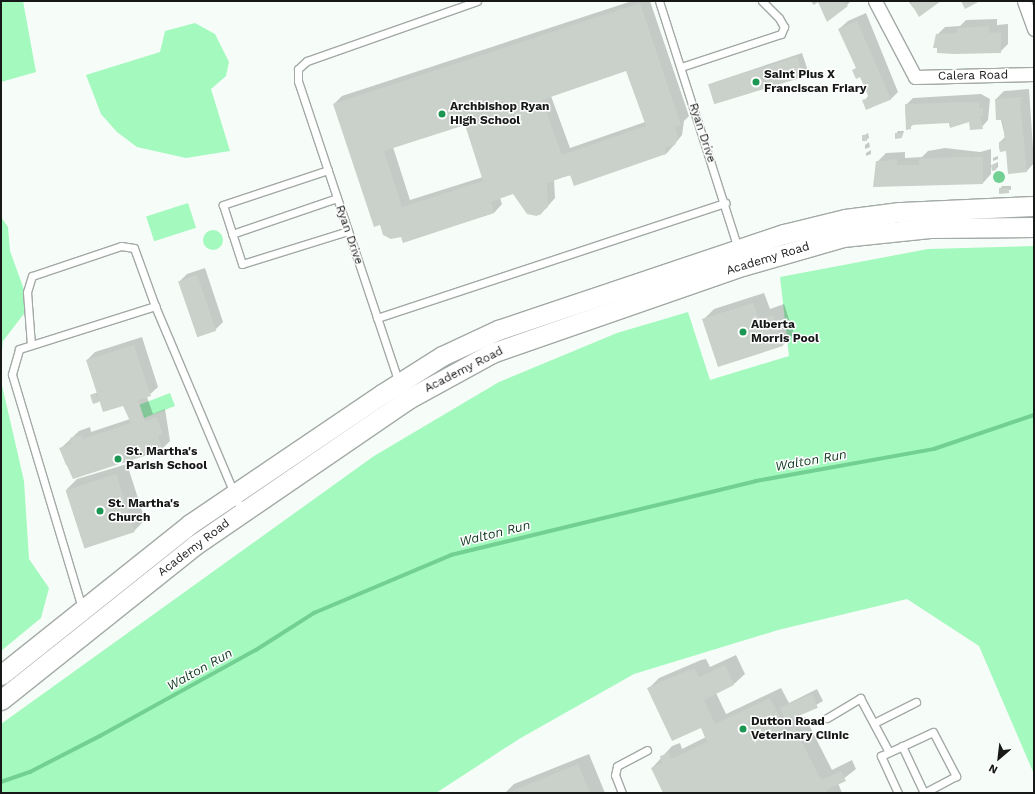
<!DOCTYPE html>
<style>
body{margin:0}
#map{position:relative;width:1035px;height:794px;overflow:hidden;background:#f6fdf8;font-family:"Work Sans",sans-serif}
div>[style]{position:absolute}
.green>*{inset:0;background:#a4f9be;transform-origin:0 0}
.round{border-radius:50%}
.water>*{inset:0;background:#72d192}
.shadow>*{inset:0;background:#0003}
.stream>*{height:3.5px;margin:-1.75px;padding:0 1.75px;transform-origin:1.75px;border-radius:1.75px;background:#72d192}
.building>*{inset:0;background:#cad1cb;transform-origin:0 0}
.roads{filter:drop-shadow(1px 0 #a3aaa5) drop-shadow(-1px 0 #a3aaa5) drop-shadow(0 1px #a3aaa5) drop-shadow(0 -1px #a3aaa5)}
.lane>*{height:7px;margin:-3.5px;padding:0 3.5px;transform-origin:3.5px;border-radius:3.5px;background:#fff}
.street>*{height:13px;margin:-6.5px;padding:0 6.5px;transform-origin:6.5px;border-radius:6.5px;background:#fff}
.secondary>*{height:19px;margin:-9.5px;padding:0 9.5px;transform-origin:9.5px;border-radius:9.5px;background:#fff}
.dots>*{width:11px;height:11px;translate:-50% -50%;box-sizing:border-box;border:2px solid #fff;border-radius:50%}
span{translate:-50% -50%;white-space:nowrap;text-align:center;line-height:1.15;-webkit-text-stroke:3px #fff;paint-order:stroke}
.poi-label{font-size:12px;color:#161917;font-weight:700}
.left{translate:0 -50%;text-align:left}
.street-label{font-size:12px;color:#161917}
.water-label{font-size:13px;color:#0f381f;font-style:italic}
.frame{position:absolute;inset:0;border:2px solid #161917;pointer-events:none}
.north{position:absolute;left:979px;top:738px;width:40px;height:40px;-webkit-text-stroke:3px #fff;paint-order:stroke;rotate:208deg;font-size:11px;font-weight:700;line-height:16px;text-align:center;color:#161917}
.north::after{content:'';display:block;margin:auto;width:14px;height:18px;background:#161917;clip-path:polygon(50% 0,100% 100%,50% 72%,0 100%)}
</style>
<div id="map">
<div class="green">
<i style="clip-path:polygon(1px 1px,23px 1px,36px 72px,1px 82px)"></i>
<i style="clip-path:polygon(195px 23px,215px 34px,229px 62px,226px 76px,211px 89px,230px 151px,186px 158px,137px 147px,117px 132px,101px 114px,86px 75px,160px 52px,165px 31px)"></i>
<i style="left:188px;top:203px;width:26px;height:44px;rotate:72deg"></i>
<i style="clip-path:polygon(1px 217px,8px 227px,10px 251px,30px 306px,3px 341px,1px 361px)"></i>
<i class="round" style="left:203px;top:230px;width:20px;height:20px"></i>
<i style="clip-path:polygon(1034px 246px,1034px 774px,979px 646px,907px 599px,778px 630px,634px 674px,519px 739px,436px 793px,1px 793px,1px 724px,374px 456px,499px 382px,617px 333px,688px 312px,710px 380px,789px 356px,780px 277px,928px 249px)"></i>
<i style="clip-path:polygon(1px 381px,24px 481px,29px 559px,49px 588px,41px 618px,1px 651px)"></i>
<i style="left:170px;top:393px;width:14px;height:34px;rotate:69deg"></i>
</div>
<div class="water">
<i class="round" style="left:993px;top:171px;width:12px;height:12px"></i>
</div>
<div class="shadow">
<i style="clip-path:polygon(evenodd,632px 1px,650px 1px,689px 116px,684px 121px,682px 135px,674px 145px,666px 154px,554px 179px,555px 198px,540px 215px,528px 213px,513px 193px,500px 198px,502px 204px,494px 213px,404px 241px,334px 104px,342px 96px,632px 1px,627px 70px,645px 122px,570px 148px,551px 96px,627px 70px,632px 1px,466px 124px,483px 177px,410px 200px,393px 147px,466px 124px)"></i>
<i style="clip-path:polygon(819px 1px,851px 1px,847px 5px)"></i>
<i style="clip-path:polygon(908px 1px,939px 1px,919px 15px)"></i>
<i style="clip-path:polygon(866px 13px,898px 92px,890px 100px,867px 109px,864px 101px,869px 95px,860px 76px,854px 70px,857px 67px,839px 29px,848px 21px)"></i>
<i style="clip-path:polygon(997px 19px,997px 25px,1008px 24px,1008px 44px,1000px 52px,937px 35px,945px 27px,960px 26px,966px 20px)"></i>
<i style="clip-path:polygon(802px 53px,808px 71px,803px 76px,710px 87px,715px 82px)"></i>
<i style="clip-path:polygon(1029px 89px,1034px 163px,1027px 171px,1000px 142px,1005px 137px,996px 99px,1004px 91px)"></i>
<i style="clip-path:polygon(981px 94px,990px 99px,988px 120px,980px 129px,971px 121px,950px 127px,949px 122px,916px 123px,907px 129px,905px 106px,913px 98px)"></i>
<i style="clip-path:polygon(898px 131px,904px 131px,902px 137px,896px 134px)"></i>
<i style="clip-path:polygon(868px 133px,869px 138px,866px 140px,863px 136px)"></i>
<i style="clip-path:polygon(869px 142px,870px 147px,865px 149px,865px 145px)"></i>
<i style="clip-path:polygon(945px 148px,980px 152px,991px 149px,991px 174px,983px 183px,877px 162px,886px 153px,905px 152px,905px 158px,922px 157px,928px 151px)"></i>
<i style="clip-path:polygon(871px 150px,871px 154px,866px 156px,866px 153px)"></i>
<i style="clip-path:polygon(998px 156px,998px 159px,993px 161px,993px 158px)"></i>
<i style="clip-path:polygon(998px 162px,998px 167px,996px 169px,992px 165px)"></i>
<i style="clip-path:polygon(1002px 186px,1011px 186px,1011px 190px,1000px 189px)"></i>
<i style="clip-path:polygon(205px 268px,223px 322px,215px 330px,179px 282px,187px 274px)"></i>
<i style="clip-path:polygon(764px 293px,770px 309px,784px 304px,794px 334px,783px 345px,718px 365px,703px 320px,714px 309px)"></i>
<i style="clip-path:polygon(142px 337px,158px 387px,147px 397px,153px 414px,165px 409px,170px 441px,162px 449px,66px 465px,60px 449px,79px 431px,90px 427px,91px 432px,130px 419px,123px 405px,98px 401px,91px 396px,98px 392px,87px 360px,95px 352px)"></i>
<i style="clip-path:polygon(127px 464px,145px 520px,134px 531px,66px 490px,77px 479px)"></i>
<i style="clip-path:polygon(736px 655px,745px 674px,734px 684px,716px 693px,726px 714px,781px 688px,789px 703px,817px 689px,823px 701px,795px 717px,797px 721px,805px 717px,832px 770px,852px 760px,856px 769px,838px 783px,842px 793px,664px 793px,652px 768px,672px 746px,680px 743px,682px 749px,706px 737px,701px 726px,648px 689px,659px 678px,701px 660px,706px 659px,710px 667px)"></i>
<i style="clip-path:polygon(589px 754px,605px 793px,505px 793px,514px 784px)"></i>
</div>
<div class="stream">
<i style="left:1px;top:782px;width:31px;rotate:-19deg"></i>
<i style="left:30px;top:772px;width:79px;rotate:-27.2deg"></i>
<i style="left:100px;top:736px;width:178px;rotate:-28.9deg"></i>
<i style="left:256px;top:650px;width:69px;rotate:-32.5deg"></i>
<i style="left:314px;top:613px;width:149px;rotate:-22.9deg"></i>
<i style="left:451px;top:555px;width:314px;rotate:-13.6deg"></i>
<i style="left:756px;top:481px;width:181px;rotate:-10.2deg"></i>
<i style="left:934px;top:449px;width:106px;rotate:-18.8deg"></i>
</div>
<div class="building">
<i style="clip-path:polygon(810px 1px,842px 1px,848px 6px,827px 22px,818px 2px,814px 5px)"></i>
<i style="clip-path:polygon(910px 1px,941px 1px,919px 17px)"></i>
<i style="clip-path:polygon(961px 1px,980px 1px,965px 9px)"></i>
<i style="clip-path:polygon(evenodd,640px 3px,681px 125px,675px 127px,678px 137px,675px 145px,665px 148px,666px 154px,574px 186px,570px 175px,547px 183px,548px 207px,537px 216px,527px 214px,513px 194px,491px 202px,494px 213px,403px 243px,401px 237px,391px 239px,383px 235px,380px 225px,374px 227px,333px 104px,640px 3px,626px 71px,646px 126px,562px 155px,542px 100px,626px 71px,640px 3px,465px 125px,483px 181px,402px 207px,384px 151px,465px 125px)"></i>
<i style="clip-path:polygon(857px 21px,891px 99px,866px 110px,862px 100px,869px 98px,860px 77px,856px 79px,852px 70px,856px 68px,838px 29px)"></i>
<i style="clip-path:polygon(989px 26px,989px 33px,1001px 32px,1001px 53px,954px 54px,937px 53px,937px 48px,933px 48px,936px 34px,957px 33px,957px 28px)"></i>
<i style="left:797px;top:57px;width:21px;height:93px;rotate:73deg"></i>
<i style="clip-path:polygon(1023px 97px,1020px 100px,1027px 172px,1008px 174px,1006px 151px,1000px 152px,999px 148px,999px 142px,1005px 141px,1003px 120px,996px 120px,995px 99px)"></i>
<i style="clip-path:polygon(965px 102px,979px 103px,979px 108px,983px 108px,983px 116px,980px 116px,983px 129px,970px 130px,969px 122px,950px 128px,949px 123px,911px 125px,911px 129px,906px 130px,905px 104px)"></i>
<i style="clip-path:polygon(895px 133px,902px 133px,902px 138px,895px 139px)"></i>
<i style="left:862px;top:135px;width:5px;height:6px"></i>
<i style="clip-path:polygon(972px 157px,972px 163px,973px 157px,983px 157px,983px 184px,873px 187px,876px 161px,887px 161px,887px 166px,887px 160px,897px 159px,897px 165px,919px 165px,919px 158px)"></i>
<i style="clip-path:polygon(996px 164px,996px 170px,992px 171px,991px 165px)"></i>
<i style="clip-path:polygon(999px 188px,1009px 188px,1009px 193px,999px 194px)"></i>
<i style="left:197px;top:275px;width:59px;height:20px;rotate:71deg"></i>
<i style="clip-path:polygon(753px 303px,759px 319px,773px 315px,783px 346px,718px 367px,702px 319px)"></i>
<i style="clip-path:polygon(134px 345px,151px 396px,138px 400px,145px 421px,157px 417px,163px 434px,158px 436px,163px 450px,73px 479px,59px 448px,72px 444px,70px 438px,82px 435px,83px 439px,131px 423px,123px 406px,103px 412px,86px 360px)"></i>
<i style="clip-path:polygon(95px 393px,99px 402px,93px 404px,90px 395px)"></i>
<i style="left:116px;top:474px;width:61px;height:53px;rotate:72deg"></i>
<i style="clip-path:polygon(725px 665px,734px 685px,704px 700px,715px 724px,770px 698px,776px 710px,770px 714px,777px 711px,786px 731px,794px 727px,821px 780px,841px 771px,846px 781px,826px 790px,827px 793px,663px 793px,651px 768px,662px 763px,660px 756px,669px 753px,671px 759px,707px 742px,701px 728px,672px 741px,647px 688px,689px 670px,695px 669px,699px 677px)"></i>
<i style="left:812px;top:694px;width:15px;height:35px;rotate:67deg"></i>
<i style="clip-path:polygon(578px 764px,590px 793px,507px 793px)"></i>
</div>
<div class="roads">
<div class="lane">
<i style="left:659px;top:1px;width:259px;rotate:72.3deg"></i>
<i style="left:681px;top:67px;width:105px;rotate:-18.3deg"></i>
<i style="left:781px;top:34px;width:8px;rotate:-67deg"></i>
<i style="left:784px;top:27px;width:10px;rotate:-119deg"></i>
<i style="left:779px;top:18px;width:24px;rotate:-135deg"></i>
<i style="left:328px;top:170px;width:111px;rotate:161.6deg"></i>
<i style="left:223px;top:205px;width:62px;rotate:72.1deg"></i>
<i style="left:242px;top:264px;width:111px;rotate:-17.3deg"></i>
<i style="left:232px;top:234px;width:111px;rotate:-18.9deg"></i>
<i style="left:377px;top:318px;width:367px;rotate:-18.3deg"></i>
<i style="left:31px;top:345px;width:53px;rotate:-94.3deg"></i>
<i style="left:27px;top:292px;width:17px;rotate:-73deg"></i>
<i style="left:32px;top:276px;width:94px;rotate:-18.6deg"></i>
<i style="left:121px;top:246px;width:13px;rotate:9deg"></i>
<i style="left:134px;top:248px;width:62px;rotate:70.1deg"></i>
<i style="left:399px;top:383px;width:318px;rotate:-108.5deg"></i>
<i style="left:298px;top:81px;width:12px;rotate:-90deg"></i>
<i style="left:298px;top:69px;width:12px;rotate:-42deg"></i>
<i style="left:307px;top:61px;width:180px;rotate:-19.4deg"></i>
<i style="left:82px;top:608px;width:244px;rotate:-106.7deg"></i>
<i style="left:12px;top:374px;width:26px;rotate:-74deg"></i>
<i style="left:19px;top:349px;width:143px;rotate:-17.5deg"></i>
<i style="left:155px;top:306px;width:224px;rotate:67.1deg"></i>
<i style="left:827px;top:718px;width:39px;rotate:-31deg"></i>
<i style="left:860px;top:698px;width:61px;rotate:61.8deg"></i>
<i style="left:874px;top:723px;width:47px;rotate:-26.6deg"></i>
<i style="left:902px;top:746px;width:52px;rotate:64.9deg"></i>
<i style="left:622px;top:793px;width:19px;rotate:-111deg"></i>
<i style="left:615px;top:775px;width:9px;rotate:-77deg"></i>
<i style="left:617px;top:766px;width:34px;rotate:-28deg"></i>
<i style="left:898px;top:793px;width:41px;rotate:-114.7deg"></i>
<i style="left:881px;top:756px;width:57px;rotate:-24.8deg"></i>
<i style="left:933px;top:732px;width:50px;rotate:62.4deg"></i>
<i style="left:956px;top:776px;width:36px;rotate:152deg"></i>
</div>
<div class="street">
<i style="left:875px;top:1px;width:86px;rotate:62.2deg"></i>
<i style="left:915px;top:77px;width:119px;rotate:-1.4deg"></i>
<i style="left:1024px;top:1px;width:30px;rotate:70deg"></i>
</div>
<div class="secondary">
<i style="left:1px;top:675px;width:242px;rotate:-38.6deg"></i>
<i style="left:190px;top:524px;width:232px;rotate:-34.1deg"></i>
<i style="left:382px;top:394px;width:71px;rotate:-32.3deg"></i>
<i style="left:442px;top:356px;width:62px;rotate:-24.9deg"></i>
<i style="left:498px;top:330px;width:302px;rotate:-18.6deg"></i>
<i style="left:784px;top:234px;width:63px;rotate:-13.8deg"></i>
<i style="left:845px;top:219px;width:55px;rotate:-7.3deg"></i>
<i style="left:900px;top:212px;width:134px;rotate:-2.6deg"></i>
<i style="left:1px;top:700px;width:248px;rotate:-38.6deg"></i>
<i style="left:195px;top:545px;width:258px;rotate:-34.4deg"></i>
<i style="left:408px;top:399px;width:96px;rotate:-28.7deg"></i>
<i style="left:492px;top:353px;width:265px;rotate:-19.2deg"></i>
<i style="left:742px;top:266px;width:105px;rotate:-16deg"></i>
<i style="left:843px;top:237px;width:87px;rotate:-5.9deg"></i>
<i style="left:930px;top:228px;width:104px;rotate:-0.6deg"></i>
</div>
</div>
<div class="dots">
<i style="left:756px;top:82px;background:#1b9653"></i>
<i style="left:442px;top:114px;background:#1b9653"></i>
<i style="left:743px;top:332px;background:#1b9653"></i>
<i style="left:118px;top:459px;background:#1b9653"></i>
<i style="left:100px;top:511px;background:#1b9653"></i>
<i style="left:743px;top:729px;background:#1b9653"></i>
</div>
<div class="poi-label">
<span class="left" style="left:764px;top:82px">Saint Pius X<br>Franciscan Friary</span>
<span class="left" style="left:450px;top:114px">Archbishop Ryan<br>High School</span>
<span class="left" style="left:751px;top:332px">Alberta<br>Morris Pool</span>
<span class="left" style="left:126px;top:459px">St. Martha's<br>Parish School</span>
<span class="left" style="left:108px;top:511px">St. Martha's<br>Church</span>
<span class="left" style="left:751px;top:729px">Dutton Road<br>Veterinary Clinic</span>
</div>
<div class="street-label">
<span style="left:973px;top:76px;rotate:-1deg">Calera Road</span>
<span style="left:702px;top:133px;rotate:72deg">Ryan Drive</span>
<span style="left:349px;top:235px;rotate:71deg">Ryan Drive</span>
<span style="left:768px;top:259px;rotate:-17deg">Academy Road</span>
<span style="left:464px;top:370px;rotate:-27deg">Academy Road</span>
<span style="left:194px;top:548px;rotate:-37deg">Academy Road</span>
</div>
<div class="water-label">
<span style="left:811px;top:461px;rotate:-10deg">Walton Run</span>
<span style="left:495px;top:534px;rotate:-14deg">Walton Run</span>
<span style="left:200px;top:670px;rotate:-29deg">Walton Run</span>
</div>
<div class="frame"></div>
<div class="north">N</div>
</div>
